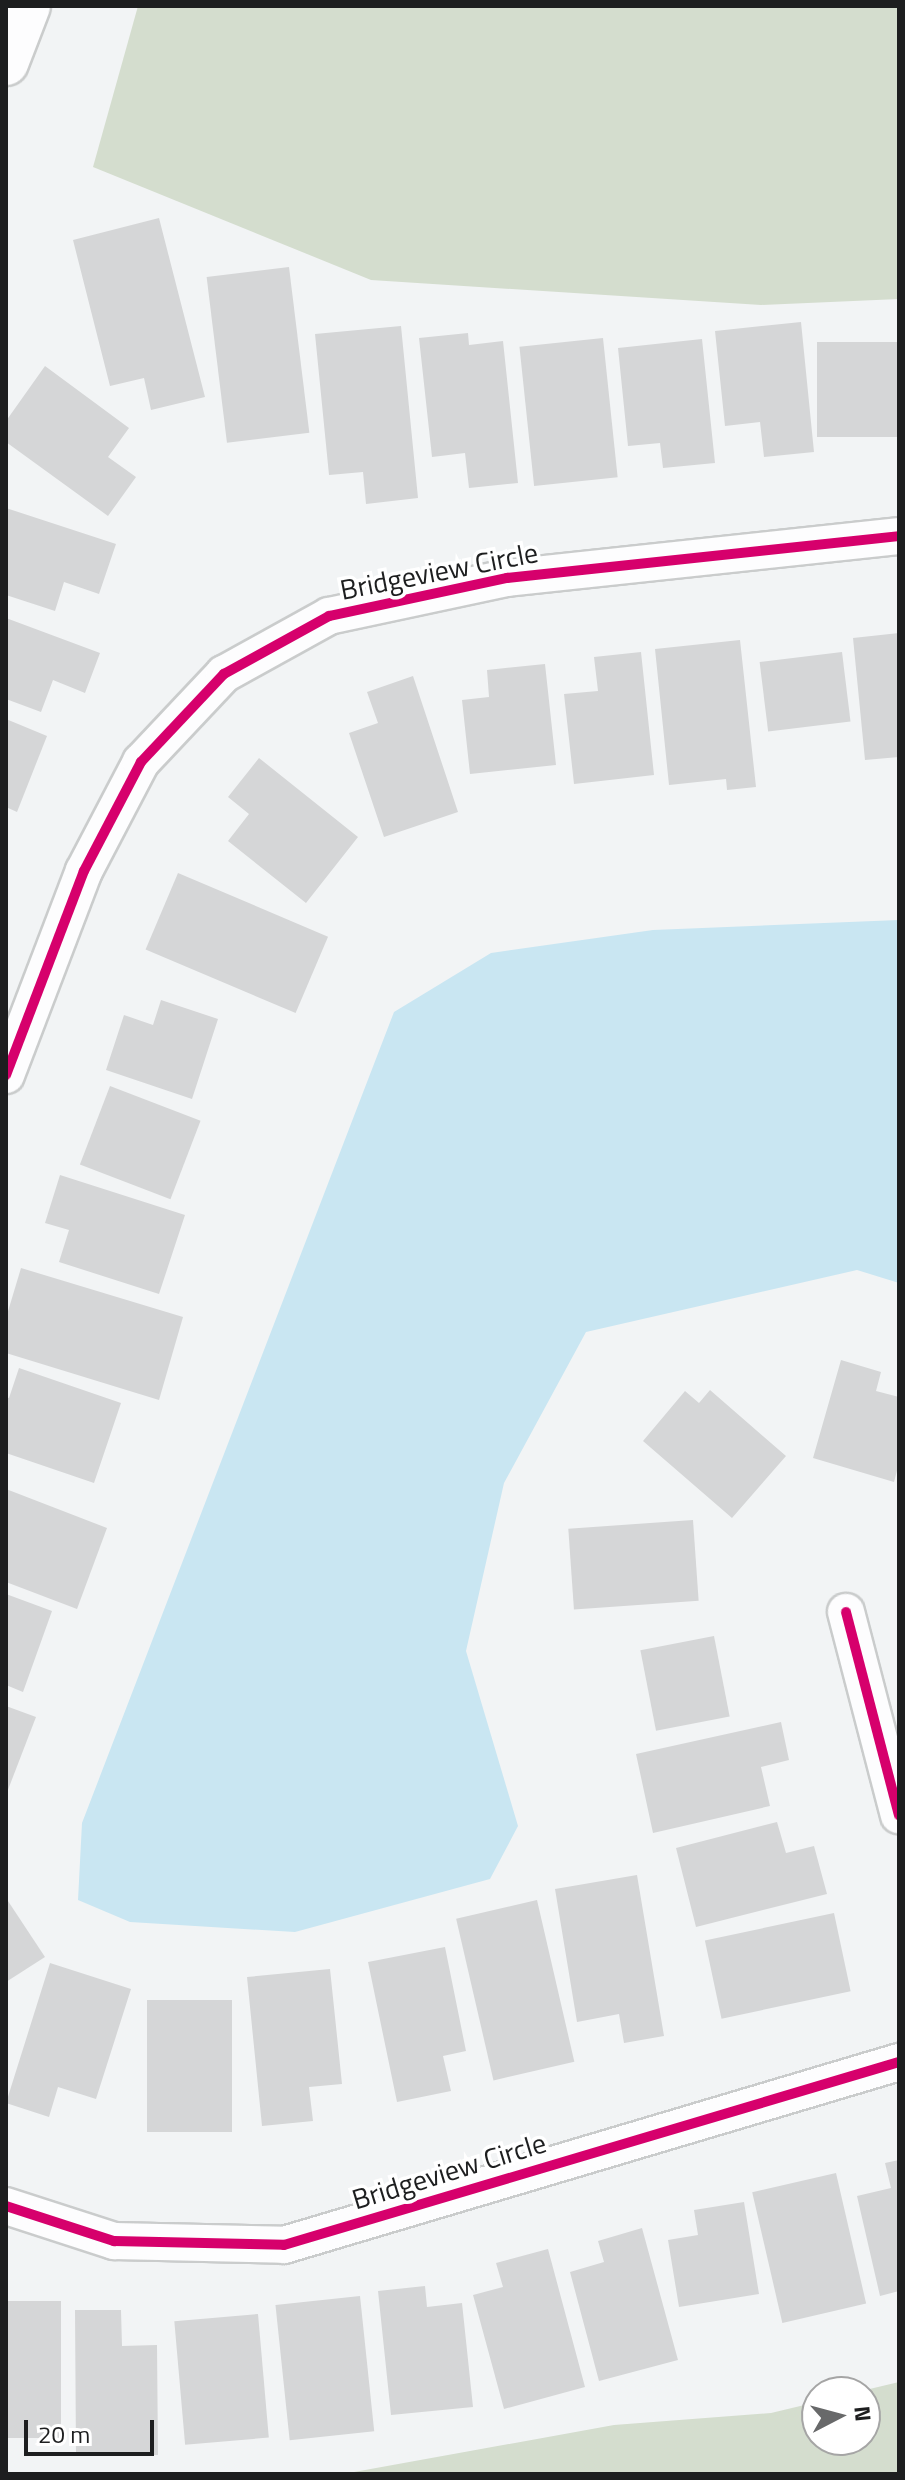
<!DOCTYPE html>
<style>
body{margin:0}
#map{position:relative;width:905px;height:2480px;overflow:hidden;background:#f2f4f5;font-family:"Titillium Web",sans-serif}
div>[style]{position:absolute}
.green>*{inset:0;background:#d4ddce}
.water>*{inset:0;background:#c9e6f2}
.building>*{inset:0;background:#d5d6d7;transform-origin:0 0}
.roads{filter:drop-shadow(2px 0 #cacccc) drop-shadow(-2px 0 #cacccc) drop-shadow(0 2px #cacccc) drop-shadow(0 -2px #cacccc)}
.minor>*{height:36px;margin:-18px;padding:0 18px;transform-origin:18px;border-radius:18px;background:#fdfdfe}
.tertiary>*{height:44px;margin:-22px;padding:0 22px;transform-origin:22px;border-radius:22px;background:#fdfdfe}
.cycleway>*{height:10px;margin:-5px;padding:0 5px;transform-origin:5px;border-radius:5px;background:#d6006c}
span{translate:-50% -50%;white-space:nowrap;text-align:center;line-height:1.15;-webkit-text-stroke:7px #fff;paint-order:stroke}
.street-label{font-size:28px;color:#1d1e1f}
.frame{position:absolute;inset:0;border:8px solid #1d1e1f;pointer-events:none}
.north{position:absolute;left:801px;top:2376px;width:80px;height:80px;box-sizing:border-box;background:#fff;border:2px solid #a5a5a5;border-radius:50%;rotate:84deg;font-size:22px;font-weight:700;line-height:32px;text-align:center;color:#1d1e1f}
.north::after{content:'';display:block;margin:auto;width:28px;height:36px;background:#68696a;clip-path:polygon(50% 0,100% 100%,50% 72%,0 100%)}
.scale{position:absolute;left:24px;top:2420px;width:130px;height:36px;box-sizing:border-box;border:4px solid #1d1e1f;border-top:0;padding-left:10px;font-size:24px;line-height:28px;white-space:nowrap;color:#1d1e1f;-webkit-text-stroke:6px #fff;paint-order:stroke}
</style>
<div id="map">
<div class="green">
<i style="clip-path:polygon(138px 6px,899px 6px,899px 299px,761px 305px,371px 280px,93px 167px)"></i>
<i style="clip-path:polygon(899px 2382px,899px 2474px,343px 2474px,614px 2425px,771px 2413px,817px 2402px,817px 2440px,865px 2440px,865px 2392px,857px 2392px)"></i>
</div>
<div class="water">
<i style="clip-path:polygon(899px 920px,899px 1283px,857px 1270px,586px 1332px,504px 1483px,466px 1651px,518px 1826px,490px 1879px,295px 1932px,130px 1922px,78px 1900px,82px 1823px,394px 1012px,491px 953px,653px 930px)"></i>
</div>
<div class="building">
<i style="clip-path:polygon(159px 218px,205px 397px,151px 410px,144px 378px,110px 386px,73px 240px)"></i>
<i style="left:289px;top:267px;width:167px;height:83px;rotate:83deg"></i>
<i style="clip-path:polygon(801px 322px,814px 452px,764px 457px,760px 422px,725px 426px,715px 331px)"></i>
<i style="clip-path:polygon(401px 326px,418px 498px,366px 504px,363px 472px,329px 475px,315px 334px)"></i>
<i style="clip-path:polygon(468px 333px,469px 345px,503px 341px,518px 483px,469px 488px,465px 453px,432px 457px,419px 338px)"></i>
<i style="left:603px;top:338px;width:140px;height:84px;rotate:84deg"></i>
<i style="clip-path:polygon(702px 339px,715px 463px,663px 468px,660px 443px,628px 446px,618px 348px)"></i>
<i style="left:899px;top:342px;width:95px;height:82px;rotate:90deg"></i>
<i style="clip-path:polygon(45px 366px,129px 428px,108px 457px,136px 477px,108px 516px,6px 442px,6px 421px)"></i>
<i style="clip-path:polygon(6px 508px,116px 544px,99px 594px,64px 582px,55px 611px,6px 595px)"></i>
<i style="clip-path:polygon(6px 618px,100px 653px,85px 693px,53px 680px,41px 712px,6px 699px)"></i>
<i style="clip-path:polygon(899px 633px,899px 757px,865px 760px,853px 638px)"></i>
<i style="clip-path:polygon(740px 640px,756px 787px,727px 790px,726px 779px,669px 785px,655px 649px)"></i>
<i style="clip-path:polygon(641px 652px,654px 775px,574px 784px,564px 694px,598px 691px,594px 657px)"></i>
<i style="left:842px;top:652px;width:70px;height:83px;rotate:83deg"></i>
<i style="clip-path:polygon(545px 664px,556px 765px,470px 774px,462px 700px,489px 697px,487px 670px)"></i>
<i style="clip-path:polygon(413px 676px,458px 812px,384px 837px,349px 733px,378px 723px,367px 692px)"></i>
<i style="clip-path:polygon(6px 719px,47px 736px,17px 812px,6px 807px)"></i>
<i style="clip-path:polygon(259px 758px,358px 837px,306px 903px,228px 841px,249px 814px,228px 797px)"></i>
<i style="left:178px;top:873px;width:163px;height:83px;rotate:23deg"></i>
<i style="clip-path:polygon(161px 1000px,218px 1019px,192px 1099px,106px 1070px,124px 1015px,153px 1025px)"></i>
<i style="left:110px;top:1086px;width:97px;height:84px;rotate:21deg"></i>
<i style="clip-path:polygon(60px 1175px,185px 1215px,159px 1294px,59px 1262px,69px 1230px,45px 1223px)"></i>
<i style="clip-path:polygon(21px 1268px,183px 1317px,159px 1400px,6px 1353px,6px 1318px)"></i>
<i style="clip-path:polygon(841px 1360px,881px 1372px,876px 1391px,899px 1397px,899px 1463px,894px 1482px,813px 1458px)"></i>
<i style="clip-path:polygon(19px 1368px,121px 1403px,94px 1483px,6px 1453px,6px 1397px,9px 1398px)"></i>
<i style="clip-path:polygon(710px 1390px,786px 1456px,732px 1518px,643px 1441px,685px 1391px,699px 1403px)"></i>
<i style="clip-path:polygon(6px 1489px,107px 1528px,77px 1609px,6px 1582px)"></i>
<i style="left:693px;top:1520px;width:81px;height:125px;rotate:86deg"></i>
<i style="clip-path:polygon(6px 1594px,52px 1611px,23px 1692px,6px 1685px)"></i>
<i style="left:714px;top:1636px;width:82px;height:75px;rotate:79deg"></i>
<i style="clip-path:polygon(6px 1706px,36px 1717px,6px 1795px)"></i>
<i style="clip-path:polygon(781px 1722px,789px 1760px,761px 1767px,770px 1806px,653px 1833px,636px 1754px)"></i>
<i style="clip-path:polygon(777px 1822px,786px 1853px,814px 1846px,827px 1894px,696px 1927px,676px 1848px)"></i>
<i style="clip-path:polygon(637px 1875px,664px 2036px,624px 2043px,619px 2014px,577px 2022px,555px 1889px)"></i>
<i style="clip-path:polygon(6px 1898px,45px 1957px,6px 1982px)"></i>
<i style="left:537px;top:1900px;width:166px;height:83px;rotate:77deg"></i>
<i style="left:834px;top:1913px;width:80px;height:132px;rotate:78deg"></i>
<i style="clip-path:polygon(445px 1947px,466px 2051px,443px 2056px,451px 2091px,397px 2102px,368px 1962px)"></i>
<i style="clip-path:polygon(50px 1963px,131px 1989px,96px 2099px,58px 2087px,49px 2117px,6px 2103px)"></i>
<i style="clip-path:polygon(330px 1969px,342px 2084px,309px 2087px,313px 2121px,262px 2126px,247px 1977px)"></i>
<i style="left:147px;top:2000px;width:85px;height:132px"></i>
<i style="clip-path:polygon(899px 2160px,899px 2291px,880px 2296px,857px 2196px,891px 2188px,885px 2163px)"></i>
<i style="left:836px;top:2173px;width:134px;height:86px;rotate:77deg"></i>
<i style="clip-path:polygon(744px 2202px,759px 2294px,679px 2307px,668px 2240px,698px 2235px,694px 2210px)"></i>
<i style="clip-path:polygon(642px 2228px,678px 2360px,599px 2381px,570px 2272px,604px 2262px,598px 2241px)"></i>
<i style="clip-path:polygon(548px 2249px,585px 2387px,504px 2409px,473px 2295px,503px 2287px,496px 2263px)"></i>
<i style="clip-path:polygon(425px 2286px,427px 2307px,462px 2303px,473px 2407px,391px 2415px,378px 2291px)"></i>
<i style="left:360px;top:2296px;width:136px;height:85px;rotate:84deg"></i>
<i style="left:6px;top:2301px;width:55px;height:137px"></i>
<i style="clip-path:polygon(75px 2310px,121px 2310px,122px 2346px,157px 2345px,158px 2455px,76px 2456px)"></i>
<i style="left:258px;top:2314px;width:124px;height:84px;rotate:85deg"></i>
</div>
<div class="roads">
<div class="minor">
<i style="left:6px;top:1075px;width:218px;rotate:-69.1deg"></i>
<i style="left:84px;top:871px;width:123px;rotate:-62.4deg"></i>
<i style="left:141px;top:762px;width:121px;rotate:-46.7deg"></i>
<i style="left:224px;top:674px;width:120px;rotate:-28.9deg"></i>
<i style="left:329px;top:616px;width:182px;rotate:-12.1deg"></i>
<i style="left:507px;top:578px;width:394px;rotate:-6.1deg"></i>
<i style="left:846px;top:1612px;width:210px;rotate:75.4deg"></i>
<i style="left:6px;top:2206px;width:114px;rotate:18deg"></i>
<i style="left:114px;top:2241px;width:170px;rotate:1.3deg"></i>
<i style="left:284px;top:2245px;width:642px;rotate:-16.57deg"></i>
</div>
<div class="tertiary">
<i style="left:6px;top:63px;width:61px;rotate:-68.9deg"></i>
</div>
</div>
<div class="cycleway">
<i style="left:6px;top:1075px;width:218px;rotate:-69.1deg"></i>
<i style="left:84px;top:871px;width:123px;rotate:-62.4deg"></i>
<i style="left:141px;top:762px;width:121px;rotate:-46.7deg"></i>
<i style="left:224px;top:674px;width:120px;rotate:-28.9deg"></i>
<i style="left:329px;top:616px;width:182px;rotate:-12.1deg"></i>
<i style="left:507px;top:578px;width:394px;rotate:-6.1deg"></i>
<i style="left:846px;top:1612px;width:210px;rotate:75.4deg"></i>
<i style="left:6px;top:2206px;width:114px;rotate:18deg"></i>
<i style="left:114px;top:2241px;width:170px;rotate:1.3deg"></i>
<i style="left:284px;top:2245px;width:642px;rotate:-16.57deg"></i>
</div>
<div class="street-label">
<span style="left:439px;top:571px;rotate:-11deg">Bridgeview Circle</span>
<span style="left:449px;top:2171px;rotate:-17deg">Bridgeview Circle</span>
</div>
<div class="frame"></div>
<div class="north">N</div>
<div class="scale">20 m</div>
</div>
